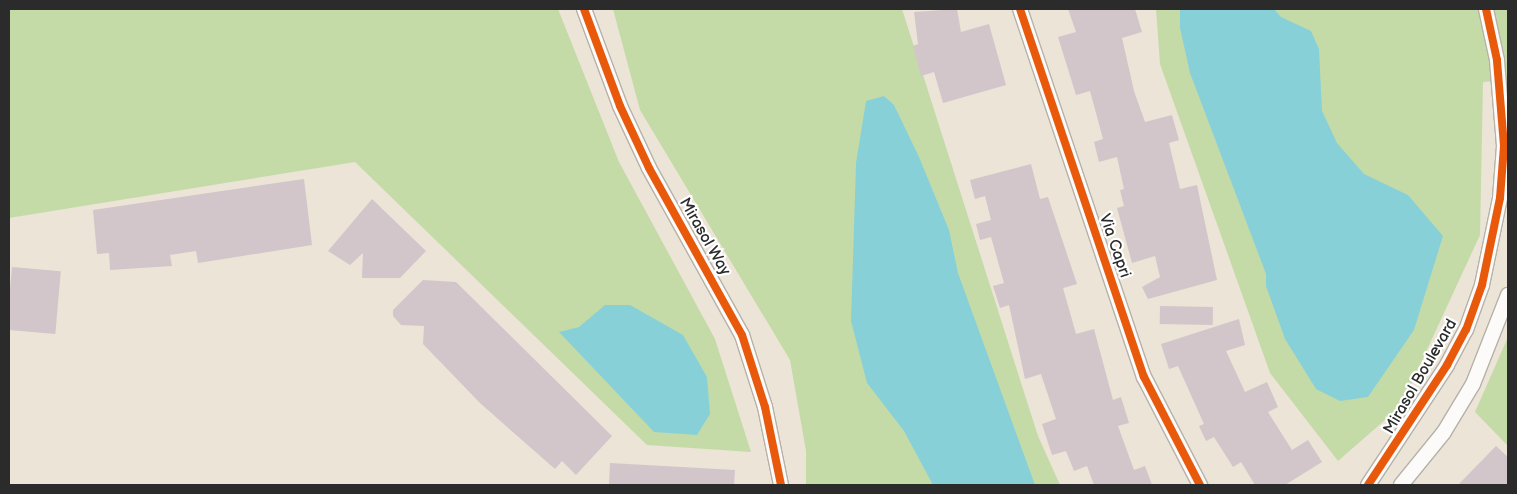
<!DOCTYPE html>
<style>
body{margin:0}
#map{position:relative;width:1517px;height:494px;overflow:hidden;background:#ebe4d7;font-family:"Balsamiq Sans",sans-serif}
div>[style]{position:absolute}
.green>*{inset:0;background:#c5dba7}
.water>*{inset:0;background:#88d0d8}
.building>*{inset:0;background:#d2c6ca;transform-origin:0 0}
.roads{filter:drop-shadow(1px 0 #b5b1a9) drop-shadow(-1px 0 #b5b1a9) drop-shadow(0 1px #b5b1a9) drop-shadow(0 -1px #b5b1a9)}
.minor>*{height:14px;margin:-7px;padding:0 7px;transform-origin:7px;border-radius:7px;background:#fcfbf9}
.cycleway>*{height:8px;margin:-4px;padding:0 4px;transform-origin:4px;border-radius:4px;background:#e8590c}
span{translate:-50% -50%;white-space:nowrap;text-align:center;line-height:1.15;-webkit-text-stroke:4.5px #fff;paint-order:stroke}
.street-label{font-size:16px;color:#2b2b2b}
.frame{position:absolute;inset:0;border:10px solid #2b2b2b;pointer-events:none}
</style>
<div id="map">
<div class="green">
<i style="clip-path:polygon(9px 9px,558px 9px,619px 162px,715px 339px,751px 452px,647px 445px,355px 162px,9px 218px)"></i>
<i style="clip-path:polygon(613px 9px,902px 9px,1038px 436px,1060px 485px,806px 485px,806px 451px,790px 360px,640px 110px)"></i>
<i style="clip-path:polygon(1156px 9px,1508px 9px,1508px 80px,1483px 82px,1480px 235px,1401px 406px,1338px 461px,1270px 373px,1160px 64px)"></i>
<i style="clip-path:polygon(1508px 337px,1508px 446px,1475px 412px)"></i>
</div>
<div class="water">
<i style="clip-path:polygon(1180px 9px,1274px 9px,1281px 17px,1311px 31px,1319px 49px,1322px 111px,1337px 143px,1364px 174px,1408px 195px,1443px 236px,1414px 330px,1368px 397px,1340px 401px,1316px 389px,1285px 339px,1266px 286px,1266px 274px,1190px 73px,1180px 28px)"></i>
<i style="clip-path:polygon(884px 96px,894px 105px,919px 157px,949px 230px,958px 273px,1035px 485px,933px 485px,904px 431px,867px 383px,851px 321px,856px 163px,866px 101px)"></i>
<i style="clip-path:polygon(605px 305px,630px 305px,683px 335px,707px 377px,710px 414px,697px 435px,654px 432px,559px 332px,579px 327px)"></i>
</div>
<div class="building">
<i style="clip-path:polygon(957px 9px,961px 32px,989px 24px,1006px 85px,943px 103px,934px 72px,921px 76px,913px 46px,918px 44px,914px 12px)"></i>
<i style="clip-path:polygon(1068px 9px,1135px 9px,1142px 32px,1122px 38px,1134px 91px,1145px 122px,1172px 115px,1179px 140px,1169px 143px,1180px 189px,1197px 185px,1217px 280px,1148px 299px,1142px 287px,1160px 277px,1155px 256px,1132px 263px,1117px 208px,1124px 206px,1120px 190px,1124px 189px,1117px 157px,1099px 162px,1094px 142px,1103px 139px,1090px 91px,1076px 95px,1058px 37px,1076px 32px)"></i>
<i style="clip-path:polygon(1031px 164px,1040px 199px,1048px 197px,1077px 284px,1063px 288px,1076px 334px,1094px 329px,1113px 400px,1121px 397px,1129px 423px,1118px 426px,1134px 470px,1145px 466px,1152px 485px,1094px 485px,1087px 466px,1074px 471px,1066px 451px,1052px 455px,1042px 424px,1056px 419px,1041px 374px,1025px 379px,1009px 305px,1000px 308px,993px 286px,1004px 283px,991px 237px,980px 240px,976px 224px,991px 220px,985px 196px,975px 199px,970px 180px)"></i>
<i style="clip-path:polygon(304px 179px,312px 245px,198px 263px,196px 251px,170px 255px,172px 266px,110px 270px,109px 253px,97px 254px,93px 210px)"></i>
<i style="clip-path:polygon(372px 199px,426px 251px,400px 278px,362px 278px,363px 253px,350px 265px,328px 251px)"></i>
<i style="left:12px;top:267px;width:49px;height:63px;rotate:5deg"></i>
<i style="clip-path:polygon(423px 280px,456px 282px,612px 436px,576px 475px,562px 461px,555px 469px,480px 403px,423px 344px,424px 326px,401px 325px,393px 316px,393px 310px)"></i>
<i style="left:1160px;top:306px;width:53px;height:18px;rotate:1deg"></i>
<i style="clip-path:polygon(1239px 319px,1245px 345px,1226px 351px,1245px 392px,1267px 382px,1278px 407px,1268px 412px,1292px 450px,1308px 440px,1322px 462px,1285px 485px,1255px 485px,1241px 462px,1233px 467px,1214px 437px,1206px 441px,1199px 426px,1204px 424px,1178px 366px,1169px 369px,1161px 344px)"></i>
<i style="clip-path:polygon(1496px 446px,1508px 457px,1508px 485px,1458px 485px)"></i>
<i style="clip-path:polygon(610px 463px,735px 470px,734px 485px,609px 485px)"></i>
</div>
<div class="roads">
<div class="minor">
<i style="left:584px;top:9px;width:103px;rotate:69.6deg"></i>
<i style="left:620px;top:106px;width:68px;rotate:64.9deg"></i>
<i style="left:649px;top:168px;width:191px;rotate:60.9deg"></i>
<i style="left:742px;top:335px;width:76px;rotate:72.3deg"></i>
<i style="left:765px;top:407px;width:80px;rotate:78.4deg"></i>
<i style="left:1020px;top:9px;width:388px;rotate:71.4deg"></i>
<i style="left:1144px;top:377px;width:122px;rotate:62.6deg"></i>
<i style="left:1368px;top:485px;width:144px;rotate:-56.6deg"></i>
<i style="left:1447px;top:365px;width:40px;rotate:-62deg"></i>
<i style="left:1466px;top:330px;width:48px;rotate:-70.4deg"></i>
<i style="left:1482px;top:285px;width:89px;rotate:-78.3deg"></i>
<i style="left:1500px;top:198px;width:52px;rotate:-85.6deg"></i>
<i style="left:1504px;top:146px;width:86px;rotate:-94.7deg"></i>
<i style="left:1497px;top:60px;width:52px;rotate:-102.2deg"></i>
<i style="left:1401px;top:485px;width:68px;rotate:-50.9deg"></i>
<i style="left:1444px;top:432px;width:56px;rotate:-58.9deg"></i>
<i style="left:1473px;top:384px;width:96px;rotate:-68.5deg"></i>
</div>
</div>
<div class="cycleway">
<i style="left:584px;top:9px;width:103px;rotate:69.6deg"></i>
<i style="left:620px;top:106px;width:68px;rotate:64.9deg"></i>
<i style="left:649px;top:168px;width:191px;rotate:60.9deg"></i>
<i style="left:742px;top:335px;width:76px;rotate:72.3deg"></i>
<i style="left:765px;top:407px;width:80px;rotate:78.4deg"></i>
<i style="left:1020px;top:9px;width:388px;rotate:71.4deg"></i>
<i style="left:1144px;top:377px;width:122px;rotate:62.6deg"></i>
<i style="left:1368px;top:485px;width:144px;rotate:-56.6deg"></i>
<i style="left:1447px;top:365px;width:40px;rotate:-62deg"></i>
<i style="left:1466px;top:330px;width:48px;rotate:-70.4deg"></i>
<i style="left:1482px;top:285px;width:89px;rotate:-78.3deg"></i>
<i style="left:1500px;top:198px;width:52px;rotate:-85.6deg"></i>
<i style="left:1504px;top:146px;width:86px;rotate:-94.7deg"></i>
<i style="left:1497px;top:60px;width:52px;rotate:-102.2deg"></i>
</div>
<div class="street-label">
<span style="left:704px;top:237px;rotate:60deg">Mirasol Way</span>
<span style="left:1114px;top:246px;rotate:71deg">Via Capri</span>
<span style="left:1421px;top:377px;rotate:-60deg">Mirasol Boulevard</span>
</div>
<div class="frame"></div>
</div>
